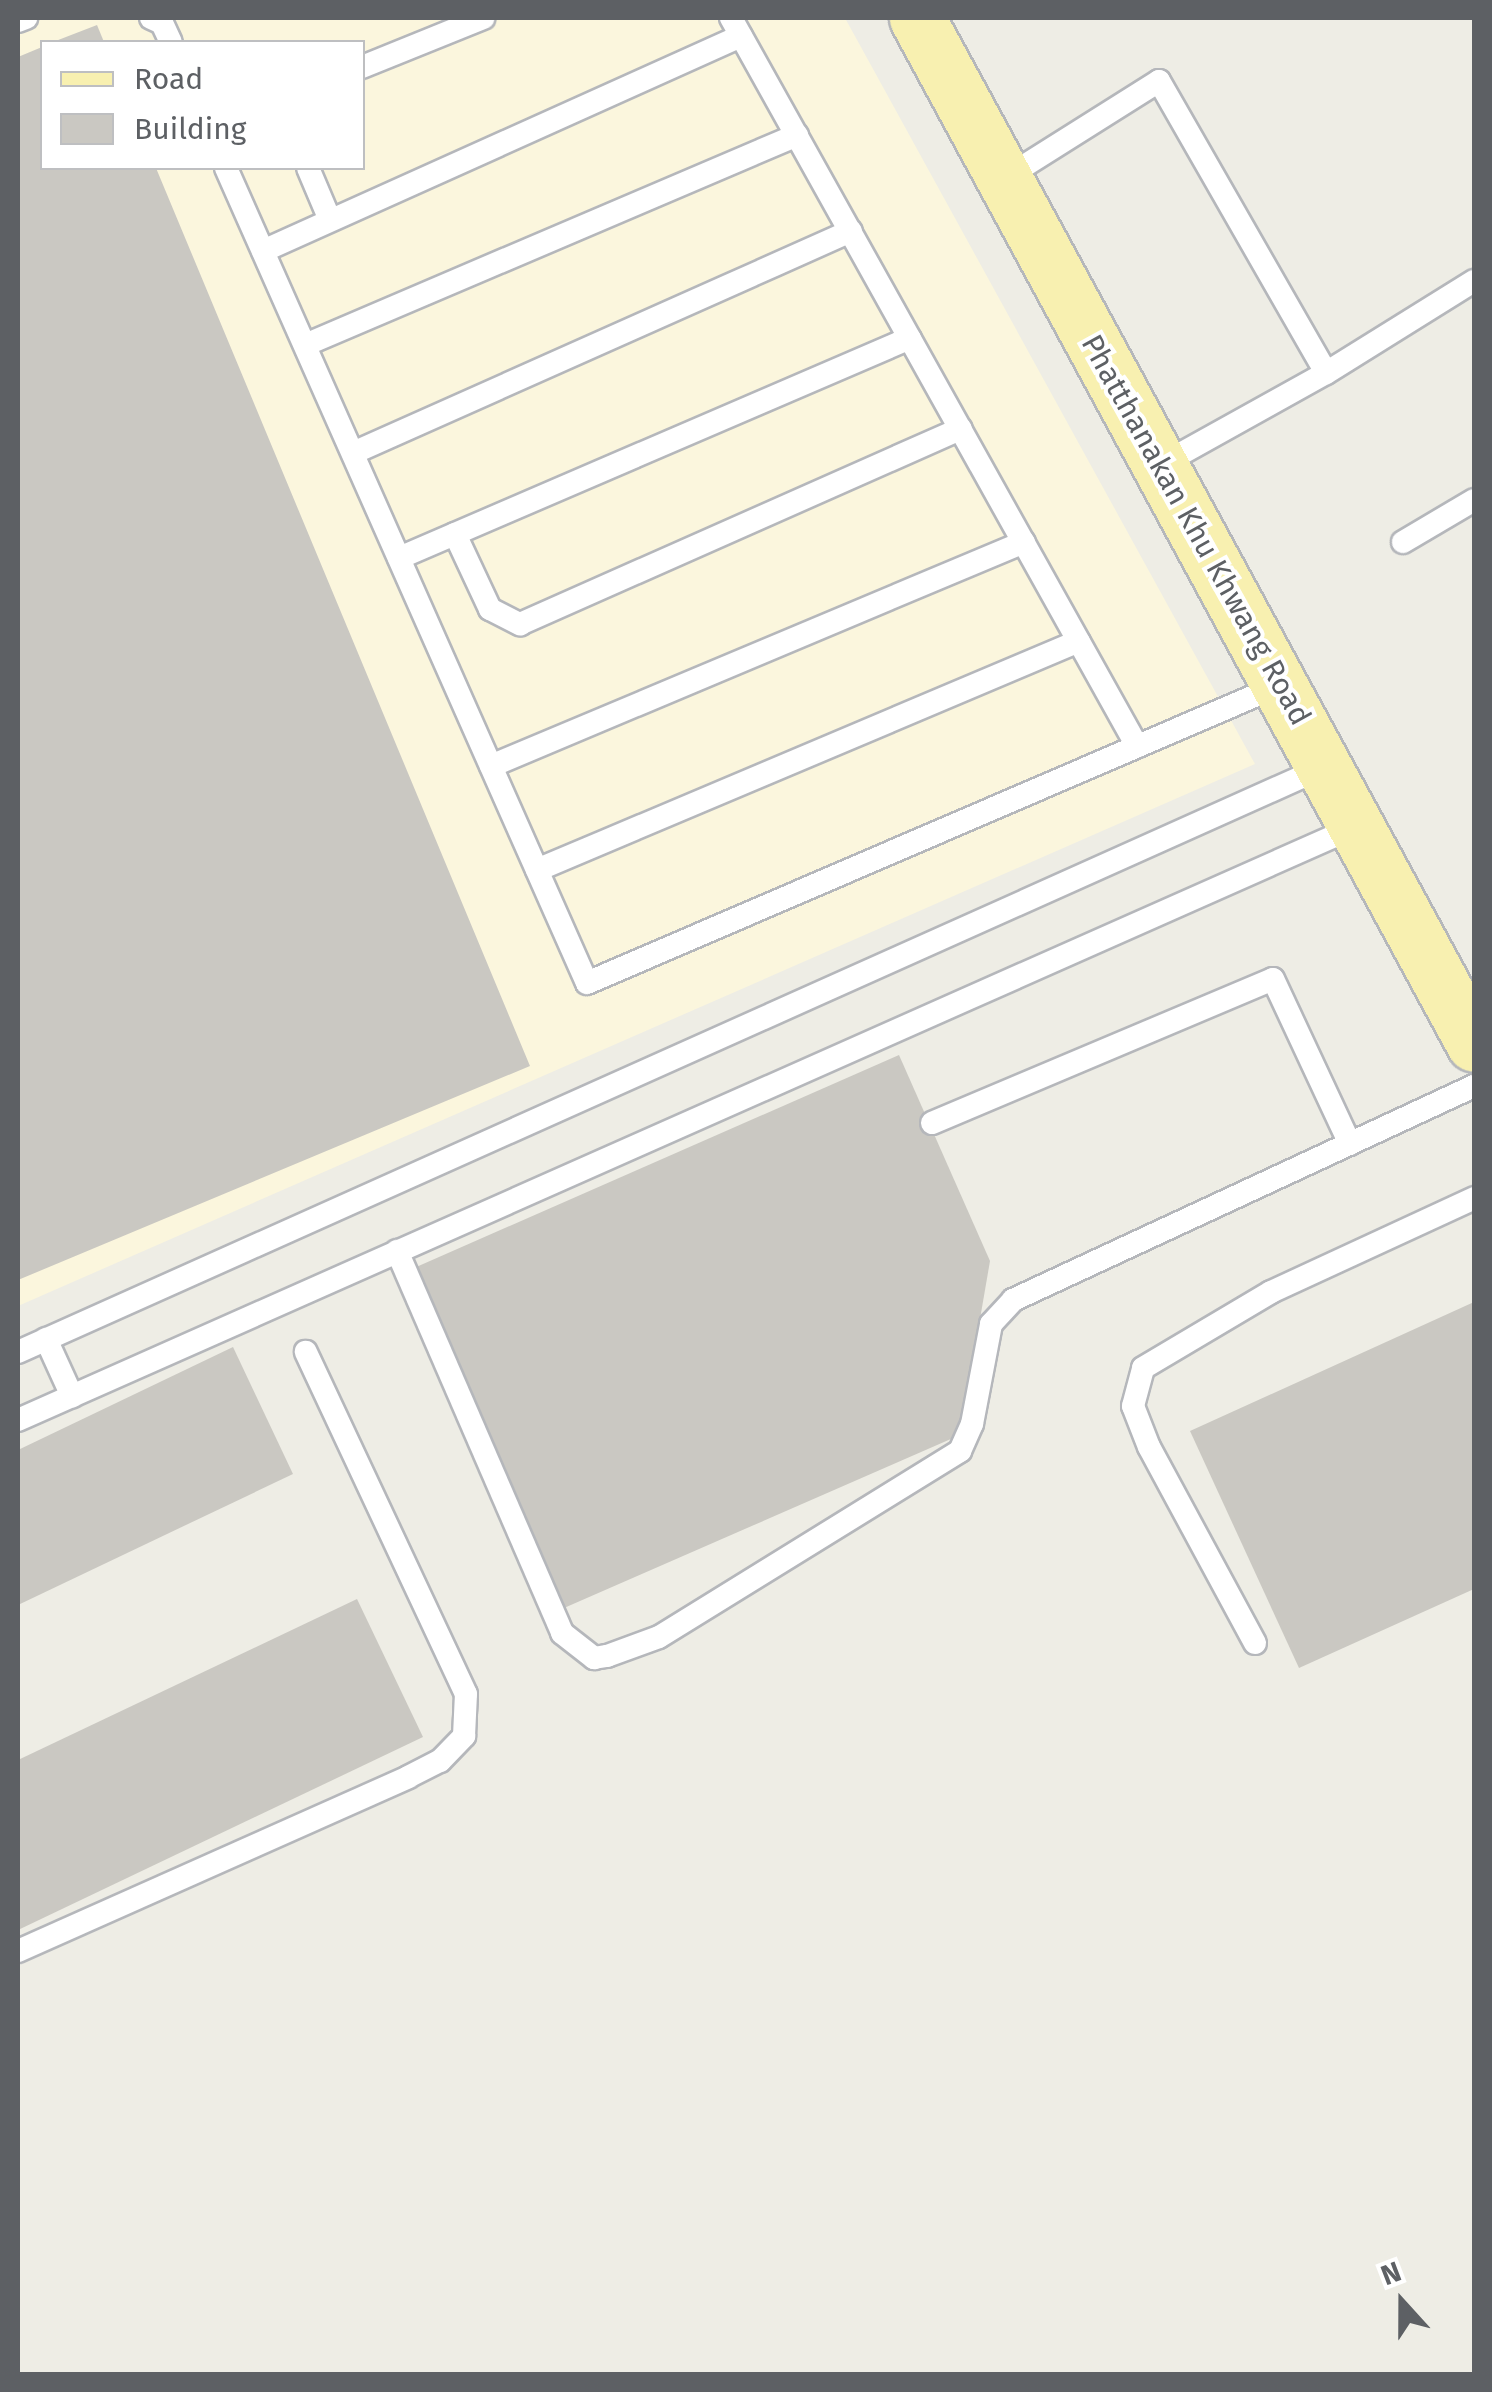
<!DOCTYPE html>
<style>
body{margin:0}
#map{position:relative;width:1492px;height:2392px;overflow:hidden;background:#eeede5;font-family:"Fira Sans",sans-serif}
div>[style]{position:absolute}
.commercial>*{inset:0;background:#fbf6dd}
.building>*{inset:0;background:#cac8c2}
.roads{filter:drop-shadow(2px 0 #b5b7bb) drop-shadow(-2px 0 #b5b7bb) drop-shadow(0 2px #b5b7bb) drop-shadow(0 -2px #b5b7bb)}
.lane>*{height:22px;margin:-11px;padding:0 11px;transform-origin:11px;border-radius:11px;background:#fff}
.primary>*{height:55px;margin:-27.5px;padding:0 27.5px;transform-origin:27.5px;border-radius:27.5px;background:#f8f0b0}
span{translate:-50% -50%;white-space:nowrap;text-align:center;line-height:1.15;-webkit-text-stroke:8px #fff;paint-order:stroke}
.street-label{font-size:30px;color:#5d6064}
.frame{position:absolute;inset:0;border:20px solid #5d6064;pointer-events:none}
.legend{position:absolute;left:40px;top:40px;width:325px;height:130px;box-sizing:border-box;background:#fff;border:2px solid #bebfc1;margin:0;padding:12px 18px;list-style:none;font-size:30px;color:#5d6064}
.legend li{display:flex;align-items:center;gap:20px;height:50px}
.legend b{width:50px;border:2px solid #bebfc1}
.north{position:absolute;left:1352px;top:2252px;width:100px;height:100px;-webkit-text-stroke:8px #fff;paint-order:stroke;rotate:339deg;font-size:28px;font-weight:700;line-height:40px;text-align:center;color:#5d6064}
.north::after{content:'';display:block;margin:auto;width:35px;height:45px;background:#5d6064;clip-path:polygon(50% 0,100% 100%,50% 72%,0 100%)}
</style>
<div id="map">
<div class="commercial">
<i style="clip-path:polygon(evenodd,18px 18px,845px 18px,1255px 764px,18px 1306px,18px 18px,42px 42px,362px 42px,362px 168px,42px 168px,42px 42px)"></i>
</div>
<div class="building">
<i style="clip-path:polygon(97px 25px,104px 42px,53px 42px)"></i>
<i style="clip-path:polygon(42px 47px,42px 168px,156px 168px,530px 1066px,18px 1280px,18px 57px)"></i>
<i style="clip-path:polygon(899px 1055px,990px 1261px,960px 1435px,564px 1608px,414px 1268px)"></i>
<i style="clip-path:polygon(1474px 1302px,1474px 1589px,1299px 1668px,1190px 1431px)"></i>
<i style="clip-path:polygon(233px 1347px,293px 1474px,18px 1605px,18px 1450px)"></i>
<i style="clip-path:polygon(357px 1599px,423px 1737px,18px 1930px,18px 1760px)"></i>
</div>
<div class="roads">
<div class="lane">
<i style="left:151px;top:18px;width:12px;rotate:24deg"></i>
<i style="left:162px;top:23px;width:21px;rotate:65deg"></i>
<i style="left:731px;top:18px;width:834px;rotate:60.85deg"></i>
<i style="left:18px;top:21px;width:9px;rotate:-21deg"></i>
<i style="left:362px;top:67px;width:131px;rotate:-22deg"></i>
<i style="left:226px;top:168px;width:891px;rotate:66.11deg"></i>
<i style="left:587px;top:983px;width:754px;rotate:-23.27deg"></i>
<i style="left:308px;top:168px;width:56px;rotate:67.1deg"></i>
<i style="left:1005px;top:178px;width:182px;rotate:-32.2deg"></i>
<i style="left:1159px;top:81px;width:336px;rotate:60.2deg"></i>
<i style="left:1326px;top:373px;width:189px;rotate:150.9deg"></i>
<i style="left:263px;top:251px;width:524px;rotate:-24.22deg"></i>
<i style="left:305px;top:345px;width:535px;rotate:-23.11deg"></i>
<i style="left:1326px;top:373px;width:174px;rotate:-31.9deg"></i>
<i style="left:353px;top:453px;width:545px;rotate:-24.03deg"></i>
<i style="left:455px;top:534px;width:83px;rotate:65deg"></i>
<i style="left:490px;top:609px;width:34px;rotate:27deg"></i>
<i style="left:520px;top:624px;width:482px;rotate:-23.9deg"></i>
<i style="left:1403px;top:542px;width:82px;rotate:-30.6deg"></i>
<i style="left:399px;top:558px;width:556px;rotate:-23.29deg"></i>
<i style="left:491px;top:766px;width:578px;rotate:-22.8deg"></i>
<i style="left:537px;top:870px;width:588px;rotate:-22.9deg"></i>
<i style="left:932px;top:1123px;width:370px;rotate:-22.9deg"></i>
<i style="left:1273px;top:979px;width:182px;rotate:65deg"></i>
<i style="left:397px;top:1251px;width:416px;rotate:66.6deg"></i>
<i style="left:562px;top:1633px;width:41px;rotate:38deg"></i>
<i style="left:594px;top:1658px;width:13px;rotate:-9deg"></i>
<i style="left:607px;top:1656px;width:55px;rotate:-20.1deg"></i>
<i style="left:659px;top:1637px;width:354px;rotate:-31.7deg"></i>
<i style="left:960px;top:1451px;width:30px;rotate:-66deg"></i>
<i style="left:972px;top:1424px;width:102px;rotate:-79.2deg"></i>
<i style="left:991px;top:1324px;width:33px;rotate:-47deg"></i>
<i style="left:1013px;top:1300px;width:508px;rotate:-24.9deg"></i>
<i style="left:46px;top:1339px;width:63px;rotate:65.5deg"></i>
<i style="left:18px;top:1352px;width:1431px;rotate:-24.13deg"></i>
<i style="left:18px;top:1420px;width:1465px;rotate:-23.92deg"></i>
<i style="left:1255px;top:1643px;width:223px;rotate:-118.4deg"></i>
<i style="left:1149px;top:1447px;width:44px;rotate:-111.3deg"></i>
<i style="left:1133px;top:1406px;width:39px;rotate:-75deg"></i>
<i style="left:1143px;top:1368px;width:149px;rotate:-30.7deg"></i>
<i style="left:1271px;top:1292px;width:224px;rotate:-24.8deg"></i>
<i style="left:18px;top:1951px;width:427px;rotate:-24deg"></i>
<i style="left:408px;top:1777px;width:36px;rotate:-27deg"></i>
<i style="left:440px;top:1761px;width:35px;rotate:-46deg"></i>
<i style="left:464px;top:1736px;width:42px;rotate:-87.3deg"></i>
<i style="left:466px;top:1694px;width:378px;rotate:-115.1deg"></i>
</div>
<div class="primary">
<i style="left:917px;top:18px;width:1167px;rotate:61.5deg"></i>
</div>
</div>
<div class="street-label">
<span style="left:1196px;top:530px;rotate:61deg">Phatthanakan Khu Khwang Road</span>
</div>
<div class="frame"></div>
<ul class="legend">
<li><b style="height:12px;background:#f8f0b0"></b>Road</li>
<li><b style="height:28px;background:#cac8c2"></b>Building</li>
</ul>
<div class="north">N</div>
</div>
